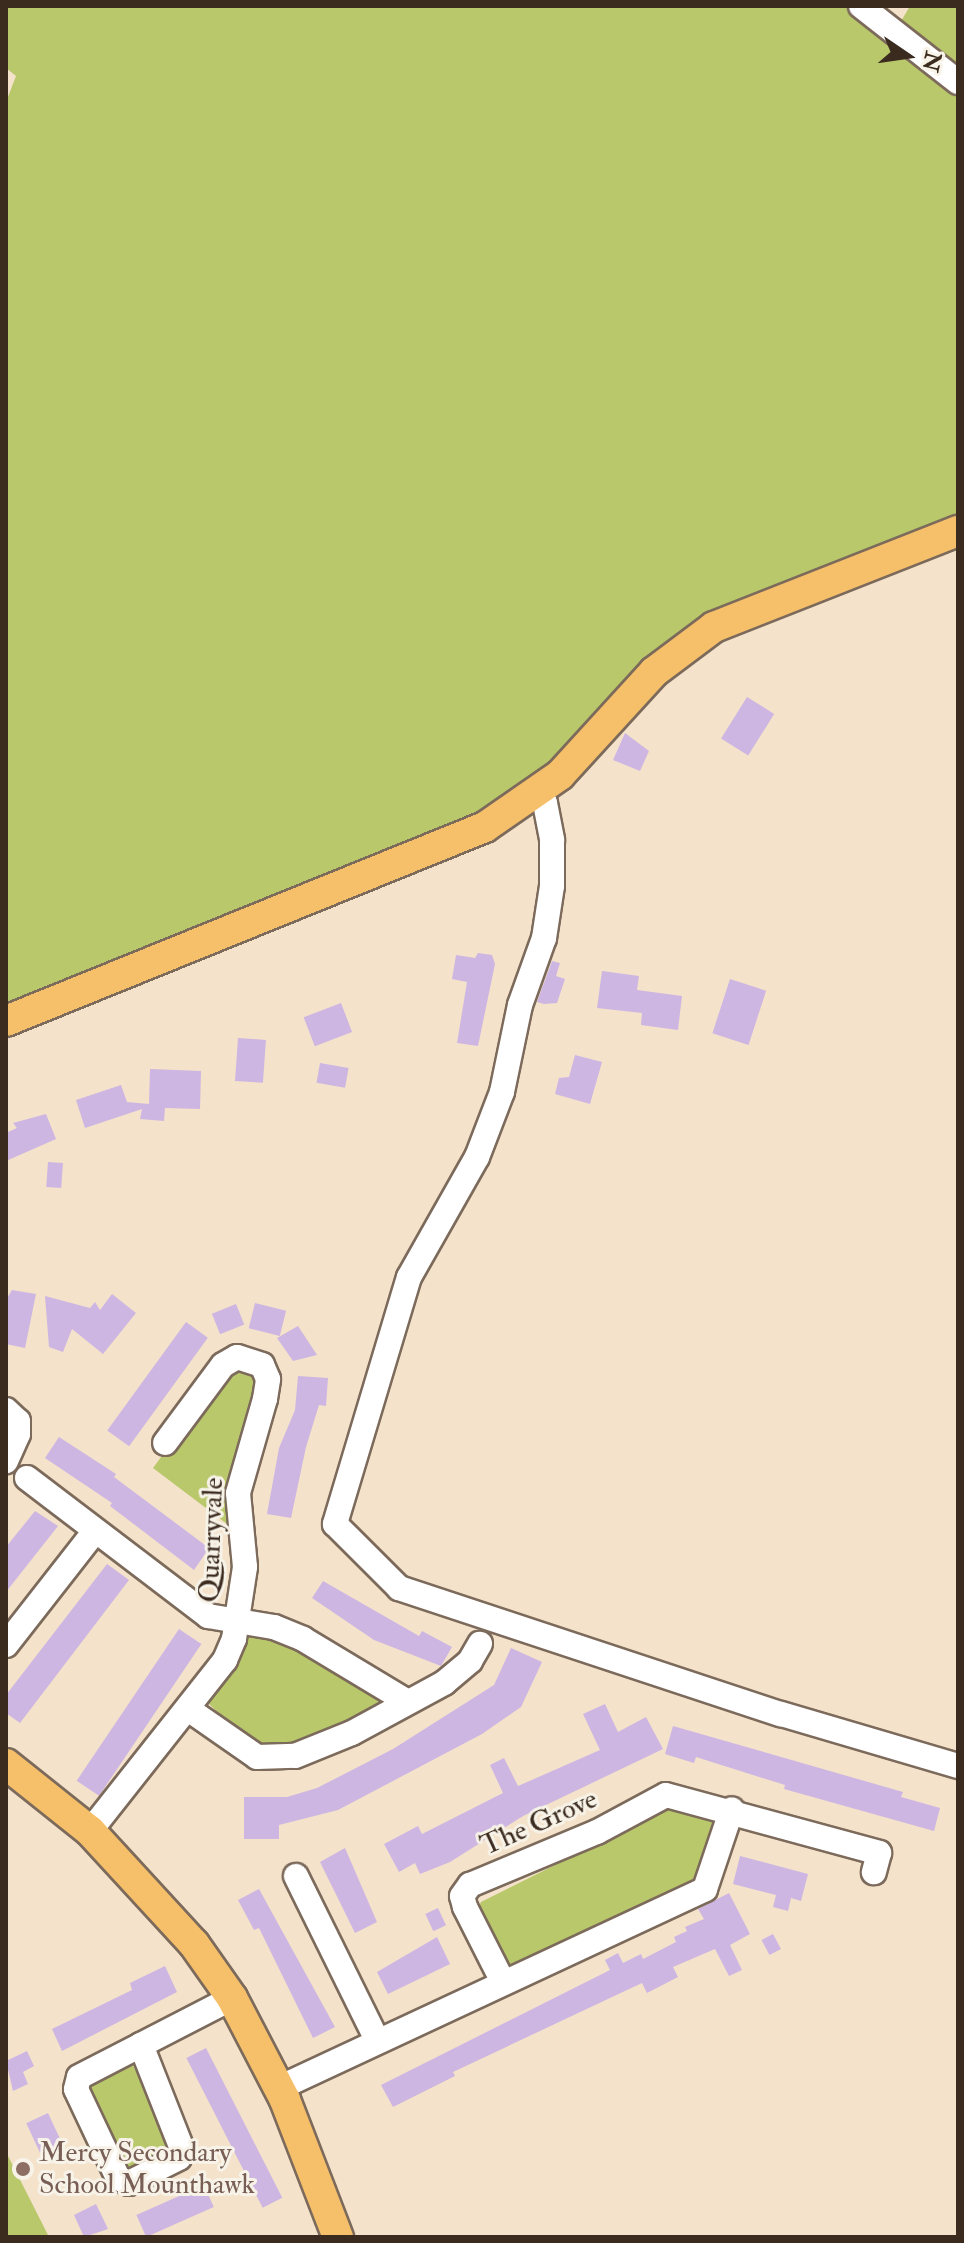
<!DOCTYPE html>
<style>
body{margin:0}
#map{position:relative;width:964px;height:2243px;overflow:hidden;background:#f4e2cb;font-family:"IM FELL Double Pica",serif}
div>[style]{position:absolute}
.green>*{inset:0;background:#b9c86b}
.building>*{inset:0;background:#cdb6e2;transform-origin:0 0}
.roads{filter:drop-shadow(2px 0 #7c6a5b) drop-shadow(-2px 0 #7c6a5b) drop-shadow(0 2px #7c6a5b) drop-shadow(0 -2px #7c6a5b)}
.minor>*{height:24px;margin:-12px;padding:0 12px;transform-origin:12px;border-radius:12px;background:#fff}
.major>*{height:30px;margin:-15px;padding:0 15px;transform-origin:15px;border-radius:15px;background:#f6c06b}
.dots>*{width:22px;height:22px;translate:-50% -50%;box-sizing:border-box;border:4px solid #f7f3e8;border-radius:50%}
span{translate:-50% -50%;white-space:nowrap;text-align:center;line-height:1.15;-webkit-text-stroke:6px #f7f3e8;paint-order:stroke}
.street-label{font-size:28px;color:#3b2a1e}
.education-label{font-size:28px;color:#785e54}
.left{translate:0 -50%;text-align:left}
.frame{position:absolute;inset:0;border:8px solid #3b2a1e;pointer-events:none}
.north{position:absolute;left:868px;top:16px;width:80px;height:80px;-webkit-text-stroke:6px #f7f3e8;paint-order:stroke;rotate:103deg;font-size:22px;font-weight:700;line-height:32px;text-align:center;color:#3b2a1e}
.north::after{content:'';display:block;margin:auto;width:28px;height:36px;background:#3b2a1e;clip-path:polygon(50% 0,100% 100%,50% 72%,0 100%)}
</style>
<div id="map">
<div class="green">
<i style="clip-path:polygon(6px 6px,851px 6px,891px 38px,910px 6px,958px 6px,958px 518px,678px 632px,644px 663px,561px 766px,501px 806px,6px 1012px,6px 102px,16px 76px,6px 68px)"></i>
<i style="clip-path:polygon(243px 1367px,258px 1377px,258px 1397px,233px 1461px,227px 1524px,153px 1468px,222px 1374px)"></i>
<i style="clip-path:polygon(255px 1626px,379px 1693px,379px 1707px,290px 1750px,263px 1750px,249px 1742px,207px 1702px)"></i>
<i style="clip-path:polygon(667px 1809px,688px 1809px,716px 1822px,704px 1878px,524px 1970px,505px 1968px,476px 1912px,481px 1902px)"></i>
<i style="clip-path:polygon(131px 2062px,178px 2148px,124px 2173px,87px 2084px)"></i>
<i style="clip-path:polygon(6px 2152px,49px 2237px,6px 2237px)"></i>
</div>
<div class="building">
<i style="left:747px;top:697px;width:32px;height:49px;rotate:32deg"></i>
<i style="clip-path:polygon(625px 733px,649px 751px,640px 771px,613px 760px)"></i>
<i style="clip-path:polygon(478px 953px,492px 955px,495px 964px,478px 1046px,457px 1043px,467px 982px,452px 979px,456px 955px,475px 958px)"></i>
<i style="clip-path:polygon(552px 961px,560px 963px,556px 976px,565px 979px,557px 1003px,544px 1004px,537px 1002px)"></i>
<i style="clip-path:polygon(602px 971px,639px 976px,637px 990px,682px 996px,678px 1030px,641px 1025px,642px 1013px,597px 1008px)"></i>
<i style="left:730px;top:979px;width:38px;height:57px;rotate:18deg"></i>
<i style="left:341px;top:1003px;width:31px;height:40px;rotate:69deg"></i>
<i style="left:238px;top:1038px;width:28px;height:43px;rotate:4deg"></i>
<i style="clip-path:polygon(575px 1055px,602px 1062px,590px 1104px,555px 1094px,559px 1078px,569px 1077px)"></i>
<i style="left:320px;top:1063px;width:29px;height:20px;rotate:10deg"></i>
<i style="clip-path:polygon(150px 1069px,201px 1071px,200px 1109px,165px 1108px,164px 1121px,140px 1119px,142px 1109px,85px 1128px,76px 1100px,121px 1085px,127px 1102px,149px 1104px)"></i>
<i style="clip-path:polygon(46px 1114px,56px 1139px,6px 1161px,8px 1132px,17px 1128px,13px 1123px)"></i>
<i style="left:48px;top:1162px;width:15px;height:25px;rotate:4deg"></i>
<i style="clip-path:polygon(12px 1290px,36px 1294px,25px 1348px,6px 1344px,6px 1300px)"></i>
<i style="clip-path:polygon(112px 1294px,136px 1313px,103px 1354px,72px 1329px,63px 1352px,49px 1347px,45px 1296px,90px 1308px,95px 1302px,100px 1310px)"></i>
<i style="left:255px;top:1303px;width:32px;height:26px;rotate:14deg"></i>
<i style="left:236px;top:1304px;width:22px;height:26px;rotate:68deg"></i>
<i style="left:186px;top:1322px;width:27px;height:134px;rotate:36deg"></i>
<i style="clip-path:polygon(298px 1326px,317px 1355px,293px 1361px,277px 1338px)"></i>
<i style="clip-path:polygon(298px 1376px,328px 1378px,326px 1406px,319px 1405px,306px 1447px,291px 1518px,267px 1514px,279px 1448px,295px 1410px)"></i>
<i style="clip-path:polygon(59px 1437px,116px 1474px,114px 1477px,209px 1548px,194px 1570px,110px 1506px,112px 1503px,45px 1458px)"></i>
<i style="clip-path:polygon(35px 1511px,58px 1526px,6px 1592px,6px 1547px)"></i>
<i style="clip-path:polygon(107px 1564px,129px 1580px,20px 1723px,6px 1713px,6px 1695px)"></i>
<i style="clip-path:polygon(323px 1581px,419px 1636px,422px 1631px,452px 1647px,441px 1666px,374px 1640px,312px 1598px)"></i>
<i style="left:179px;top:1629px;width:27px;height:183px;rotate:34deg"></i>
<i style="clip-path:polygon(511px 1648px,542px 1662px,521px 1707px,482px 1734px,338px 1810px,279px 1825px,279px 1839px,244px 1839px,244px 1797px,287px 1797px,317px 1788px,393px 1749px,494px 1685px)"></i>
<i style="clip-path:polygon(605px 1704px,618px 1732px,646px 1717px,663px 1749px,523px 1816px,450px 1862px,420px 1874px,415px 1863px,399px 1872px,384px 1844px,418px 1826px,422px 1834px,503px 1793px,490px 1765px,504px 1758px,518px 1786px,600px 1750px,583px 1714px)"></i>
<i style="clip-path:polygon(673px 1726px,903px 1792px,901px 1797px,940px 1808px,934px 1831px,784px 1789px,785px 1785px,696px 1757px,694px 1763px,665px 1754px)"></i>
<i style="clip-path:polygon(345px 1848px,377px 1922px,355px 1933px,320px 1862px)"></i>
<i style="clip-path:polygon(740px 1856px,808px 1874px,801px 1901px,791px 1898px,788px 1911px,773px 1907px,776px 1895px,733px 1884px)"></i>
<i style="clip-path:polygon(259px 1889px,335px 2027px,313px 2038px,259px 1928px,254px 1930px,238px 1900px)"></i>
<i style="clip-path:polygon(729px 1893px,750px 1934px,730px 1945px,742px 1970px,729px 1976px,715px 1949px,673px 1967px,678px 1977px,647px 1993px,642px 1983px,610px 1998px,453px 2072px,455px 2076px,393px 2107px,381px 2085px,610px 1970px,605px 1960px,618px 1953px,623px 1963px,641px 1954px,643px 1959px,676px 1942px,674px 1937px,687px 1931px,685px 1927px,704px 1919px,698px 1909px)"></i>
<i style="left:438px;top:1908px;width:19px;height:14px;rotate:65deg"></i>
<i style="left:773px;top:1934px;width:17px;height:13px;rotate:62deg"></i>
<i style="clip-path:polygon(437px 1937px,450px 1964px,388px 1994px,377px 1972px)"></i>
<i style="clip-path:polygon(165px 1966px,177px 1992px,62px 2051px,52px 2029px,132px 1990px,130px 1983px)"></i>
<i style="left:206px;top:2048px;width:168px;height:22px;rotate:63deg"></i>
<i style="clip-path:polygon(27px 2051px,34px 2066px,23px 2072px,28px 2084px,13px 2091px,6px 2061px)"></i>
<i style="left:48px;top:2113px;width:33px;height:24px;rotate:65deg"></i>
<i style="left:204px;top:2185px;width:24px;height:74px;rotate:66deg"></i>
<i style="clip-path:polygon(96px 2204px,108px 2229px,84px 2237px,74px 2215px)"></i>
</div>
<div class="roads">
<div class="minor">
<i style="left:861px;top:6px;width:123px;rotate:38.1deg"></i>
<i style="left:538px;top:793px;width:12px;rotate:55deg"></i>
<i style="left:545px;top:803px;width:38px;rotate:79deg"></i>
<i style="left:552px;top:840px;width:46px;rotate:90deg"></i>
<i style="left:552px;top:886px;width:53px;rotate:98.7deg"></i>
<i style="left:544px;top:938px;width:71px;rotate:109.7deg"></i>
<i style="left:520px;top:1005px;width:89px;rotate:101.7deg"></i>
<i style="left:502px;top:1092px;width:70px;rotate:111deg"></i>
<i style="left:477px;top:1157px;width:138px;rotate:119.5deg"></i>
<i style="left:409px;top:1277px;width:258px;rotate:106.7deg"></i>
<i style="left:335px;top:1524px;width:91px;rotate:45deg"></i>
<i style="left:399px;top:1588px;width:402px;rotate:18.3deg"></i>
<i style="left:781px;top:1714px;width:184px;rotate:16.4deg"></i>
<i style="left:6px;top:1410px;width:16px;rotate:43deg"></i>
<i style="left:18px;top:1421px;width:13px;rotate:90deg"></i>
<i style="left:18px;top:1434px;width:30px;rotate:114deg"></i>
<i style="left:27px;top:1478px;width:228px;rotate:37.3deg"></i>
<i style="left:208px;top:1616px;width:67px;rotate:9.5deg"></i>
<i style="left:274px;top:1627px;width:31px;rotate:22deg"></i>
<i style="left:303px;top:1639px;width:120px;rotate:31deg"></i>
<i style="left:6px;top:1645px;width:145px;rotate:-52deg"></i>
<i style="left:188px;top:1709px;width:84px;rotate:34.8deg"></i>
<i style="left:257px;top:1757px;width:38px;rotate:-2deg"></i>
<i style="left:295px;top:1756px;width:61px;rotate:-22deg"></i>
<i style="left:352px;top:1733px;width:105px;rotate:-28.5deg"></i>
<i style="left:444px;top:1683px;width:34px;rotate:-40deg"></i>
<i style="left:470px;top:1661px;width:20px;rotate:-60deg"></i>
<i style="left:90px;top:1831px;width:218px;rotate:-51.7deg"></i>
<i style="left:225px;top:1660px;width:23px;rotate:-67deg"></i>
<i style="left:234px;top:1639px;width:73px;rotate:-81.3deg"></i>
<i style="left:245px;top:1567px;width:74px;rotate:-95.4deg"></i>
<i style="left:238px;top:1493px;width:98px;rotate:-74deg"></i>
<i style="left:265px;top:1399px;width:20px;rotate:-81deg"></i>
<i style="left:268px;top:1379px;width:15px;rotate:-113deg"></i>
<i style="left:262px;top:1365px;width:26px;rotate:-162deg"></i>
<i style="left:237px;top:1357px;width:16px;rotate:150deg"></i>
<i style="left:223px;top:1365px;width:97px;rotate:126.6deg"></i>
<i style="left:296px;top:1876px;width:183px;rotate:63.7deg"></i>
<i style="left:502px;top:1980px;width:82px;rotate:-116.9deg"></i>
<i style="left:465px;top:1907px;width:11px;rotate:-105deg"></i>
<i style="left:462px;top:1896px;width:14px;rotate:-54deg"></i>
<i style="left:470px;top:1885px;width:138px;rotate:-22.7deg"></i>
<i style="left:597px;top:1832px;width:78px;rotate:-28.2deg"></i>
<i style="left:666px;top:1795px;width:221px;rotate:15.2deg"></i>
<i style="left:879px;top:1853px;width:20px;rotate:105deg"></i>
<i style="left:141px;top:2045px;width:112px;rotate:68.5deg"></i>
<i style="left:182px;top:2149px;width:9px;rotate:108deg"></i>
<i style="left:179px;top:2158px;width:56px;rotate:153.4deg"></i>
<i style="left:129px;top:2183px;width:12px;rotate:-156deg"></i>
<i style="left:118px;top:2178px;width:98px;rotate:-115.3deg"></i>
<i style="left:76px;top:2089px;width:12px;rotate:-76deg"></i>
<i style="left:79px;top:2077px;width:70px;rotate:-27.3deg"></i>
<i style="left:141px;top:2045px;width:102px;rotate:-27.3deg"></i>
<i style="left:279px;top:2088px;width:470px;rotate:-25deg"></i>
<i style="left:705px;top:1889px;width:84px;rotate:-71.4deg"></i>
</div>
<div class="major">
<i style="left:6px;top:1021px;width:517px;rotate:-22.05deg"></i>
<i style="left:485px;top:827px;width:91px;rotate:-34.7deg"></i>
<i style="left:560px;top:775px;width:139px;rotate:-47.6deg"></i>
<i style="left:654px;top:672px;width:75px;rotate:-36.9deg"></i>
<i style="left:714px;top:627px;width:262px;rotate:-21.5deg"></i>
<i style="left:6px;top:1764px;width:107px;rotate:38.6deg"></i>
<i style="left:90px;top:1831px;width:154px;rotate:47.4deg"></i>
<i style="left:194px;top:1944px;width:66px;rotate:54.9deg"></i>
<i style="left:232px;top:1998px;width:115px;rotate:62.5deg"></i>
<i style="left:285px;top:2100px;width:147px;rotate:68.9deg"></i>
</div>
</div>
<div class="dots">
<i style="left:23px;top:2169px;background:#8d6e63"></i>
</div>
<div class="street-label">
<span style="left:212px;top:1540px;rotate:-88deg">Quarryvale</span>
<span style="left:539px;top:1823px;rotate:-24deg">The Grove</span>
</div>
<div class="education-label">
<span class="left" style="left:39px;top:2169px">Mercy Secondary<br>School Mounthawk</span>
</div>
<div class="frame"></div>
<div class="north">N</div>
</div>
